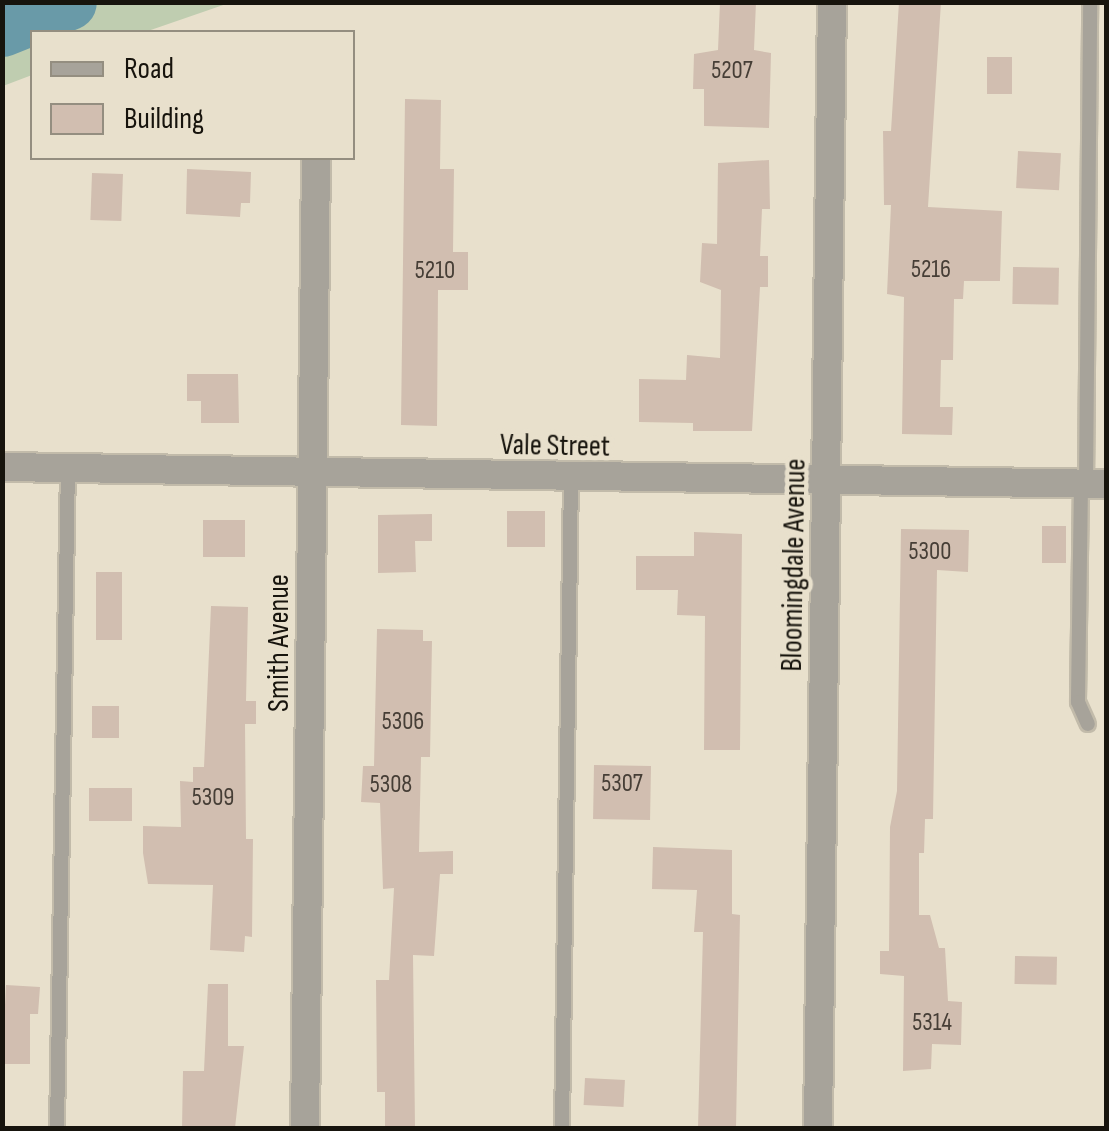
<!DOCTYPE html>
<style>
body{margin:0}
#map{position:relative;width:1109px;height:1131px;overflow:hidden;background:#e8e0cc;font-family:"Sofia Sans Condensed",sans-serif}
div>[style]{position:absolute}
.green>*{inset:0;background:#bfcdb0}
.river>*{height:55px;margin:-27.5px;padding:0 27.5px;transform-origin:27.5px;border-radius:27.5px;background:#699aa8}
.building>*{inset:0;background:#d1beb0;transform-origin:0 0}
.roads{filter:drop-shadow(2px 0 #c2bbaa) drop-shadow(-2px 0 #c2bbaa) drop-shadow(0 2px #c2bbaa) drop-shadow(0 -2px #c2bbaa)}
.lane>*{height:14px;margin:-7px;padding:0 7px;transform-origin:7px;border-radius:7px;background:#a7a39a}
.street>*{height:28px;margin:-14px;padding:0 14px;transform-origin:14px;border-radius:14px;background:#a7a39a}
span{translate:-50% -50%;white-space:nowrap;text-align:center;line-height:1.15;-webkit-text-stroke:9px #e8e0cc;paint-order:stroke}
.number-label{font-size:25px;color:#463e36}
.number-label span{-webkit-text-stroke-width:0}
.street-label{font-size:30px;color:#17140d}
.frame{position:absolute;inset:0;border:5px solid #17140d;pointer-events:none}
.legend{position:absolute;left:30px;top:30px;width:325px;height:130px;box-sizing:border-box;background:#e8e0cc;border:2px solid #948e80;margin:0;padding:12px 18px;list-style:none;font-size:30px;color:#17140d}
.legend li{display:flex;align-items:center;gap:20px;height:50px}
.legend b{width:50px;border:2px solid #948e80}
</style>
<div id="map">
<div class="green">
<i style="clip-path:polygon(88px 2px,229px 2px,229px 3px,145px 32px,32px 32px,32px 75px,3px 86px,3px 18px)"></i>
</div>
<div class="river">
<i style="left:2px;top:29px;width:72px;rotate:-21.9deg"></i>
</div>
<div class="building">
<i style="clip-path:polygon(720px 2px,756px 2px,754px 50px,771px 53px,769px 128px,704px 126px,704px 89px,693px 89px,694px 54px,718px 50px)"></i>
<i style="clip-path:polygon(899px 2px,941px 2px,928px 207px,1002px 211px,1000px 281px,964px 281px,963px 299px,954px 299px,953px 360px,941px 360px,940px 407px,953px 407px,952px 435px,902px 434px,904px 297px,887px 294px,891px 205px,884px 205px,883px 131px,891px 131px)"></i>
<i style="left:987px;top:57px;width:25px;height:37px"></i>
<i style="clip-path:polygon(405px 99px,441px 100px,440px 169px,454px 169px,453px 252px,468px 252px,468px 290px,438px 290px,437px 426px,401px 425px)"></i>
<i style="left:1018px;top:151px;width:43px;height:37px;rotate:3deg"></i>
<i style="clip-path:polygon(769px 160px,770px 209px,762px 209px,760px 256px,768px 256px,768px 287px,760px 287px,752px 431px,693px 431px,693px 423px,639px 422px,639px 379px,686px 380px,687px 355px,720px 358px,721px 290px,700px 282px,702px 243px,717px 244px,718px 163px)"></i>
<i style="clip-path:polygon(187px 169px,251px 172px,250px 203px,241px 203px,240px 217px,186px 214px)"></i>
<i style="left:92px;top:173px;width:31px;height:47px;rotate:2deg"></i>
<i style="left:1013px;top:267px;width:46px;height:37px;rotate:1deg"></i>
<i style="clip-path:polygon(187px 374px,238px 374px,239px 423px,201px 423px,201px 401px,187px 401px)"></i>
<i style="left:507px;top:511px;width:38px;height:36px"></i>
<i style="clip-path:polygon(432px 514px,432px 541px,415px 541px,416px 572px,378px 573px,378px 515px)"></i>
<i style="left:203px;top:520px;width:42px;height:37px"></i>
<i style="left:1042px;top:526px;width:24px;height:37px"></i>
<i style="clip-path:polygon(901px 529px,969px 530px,968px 572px,937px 570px,933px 819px,925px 819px,924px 853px,919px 853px,919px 915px,930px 915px,939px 948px,945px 948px,948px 1001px,962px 1002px,961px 1045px,932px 1044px,931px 1069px,903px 1071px,904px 976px,880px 974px,880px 951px,889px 951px,890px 827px,897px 791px)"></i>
<i style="clip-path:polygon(694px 532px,742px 534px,740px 750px,704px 750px,705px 616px,677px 615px,678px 590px,636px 590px,636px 556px,694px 556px)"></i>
<i style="left:96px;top:572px;width:26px;height:68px"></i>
<i style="clip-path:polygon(211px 606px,248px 607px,246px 701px,256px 701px,256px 724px,245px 724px,246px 839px,253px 839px,252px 937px,245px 936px,244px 952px,210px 950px,213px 885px,148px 884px,143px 853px,143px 826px,181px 827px,180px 781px,193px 782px,193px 767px,204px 767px)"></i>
<i style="clip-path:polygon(377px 629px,423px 630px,423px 641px,432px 641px,430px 757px,421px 757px,419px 852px,453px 851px,453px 874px,440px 874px,434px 956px,413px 955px,415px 1128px,385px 1128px,385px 1092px,377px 1092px,376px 980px,389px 980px,394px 888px,383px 889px,380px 803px,361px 802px,363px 766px,374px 766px)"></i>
<i style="left:92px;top:706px;width:27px;height:32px"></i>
<i style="left:594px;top:765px;width:57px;height:54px;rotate:1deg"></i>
<i style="left:89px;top:788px;width:43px;height:33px"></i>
<i style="clip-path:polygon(653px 847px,732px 850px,732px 914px,740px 915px,736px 1128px,698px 1128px,703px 932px,694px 932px,697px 890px,652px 889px)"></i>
<i style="left:1015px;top:956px;width:42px;height:28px;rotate:1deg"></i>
<i style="clip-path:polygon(208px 984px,228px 984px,228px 1046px,244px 1046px,235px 1128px,182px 1128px,183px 1071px,204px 1071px)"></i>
<i style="clip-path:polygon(6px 985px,40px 987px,38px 1014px,30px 1014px,30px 1064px,2px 1064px)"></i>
<i style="left:585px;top:1078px;width:40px;height:27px;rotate:3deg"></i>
</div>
<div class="roads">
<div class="lane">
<i style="left:1081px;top:484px;width:218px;rotate:90.8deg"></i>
<i style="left:1078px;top:702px;width:24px;rotate:66deg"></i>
<i style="left:1086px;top:484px;width:482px;rotate:-89.5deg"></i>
<i style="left:57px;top:1128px;width:660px;rotate:-89.05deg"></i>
<i style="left:562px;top:1128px;width:649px;rotate:-89.21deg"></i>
</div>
<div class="street">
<i style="left:2px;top:467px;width:1104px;rotate:0.88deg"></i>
<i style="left:305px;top:1128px;width:970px;rotate:-89.35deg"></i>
<i style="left:818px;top:1128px;width:1126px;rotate:-89.29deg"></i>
</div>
</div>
<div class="number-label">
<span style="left:732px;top:71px">5207</span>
<span style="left:931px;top:270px">5216</span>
<span style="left:435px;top:271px">5210</span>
<span style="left:930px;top:552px">5300</span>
<span style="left:403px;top:722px">5306</span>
<span style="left:622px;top:784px">5307</span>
<span style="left:391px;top:785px">5308</span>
<span style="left:213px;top:798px">5309</span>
<span style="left:932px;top:1023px">5314</span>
</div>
<div class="street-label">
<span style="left:555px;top:446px;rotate:1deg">Vale Street</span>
<span style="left:794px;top:565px;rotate:-89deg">Bloomingdale Avenue</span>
<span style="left:279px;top:643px;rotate:-90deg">Smith Avenue</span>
</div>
<div class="frame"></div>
<ul class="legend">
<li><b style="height:12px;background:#a7a39a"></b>Road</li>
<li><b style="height:28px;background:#d1beb0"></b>Building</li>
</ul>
</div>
